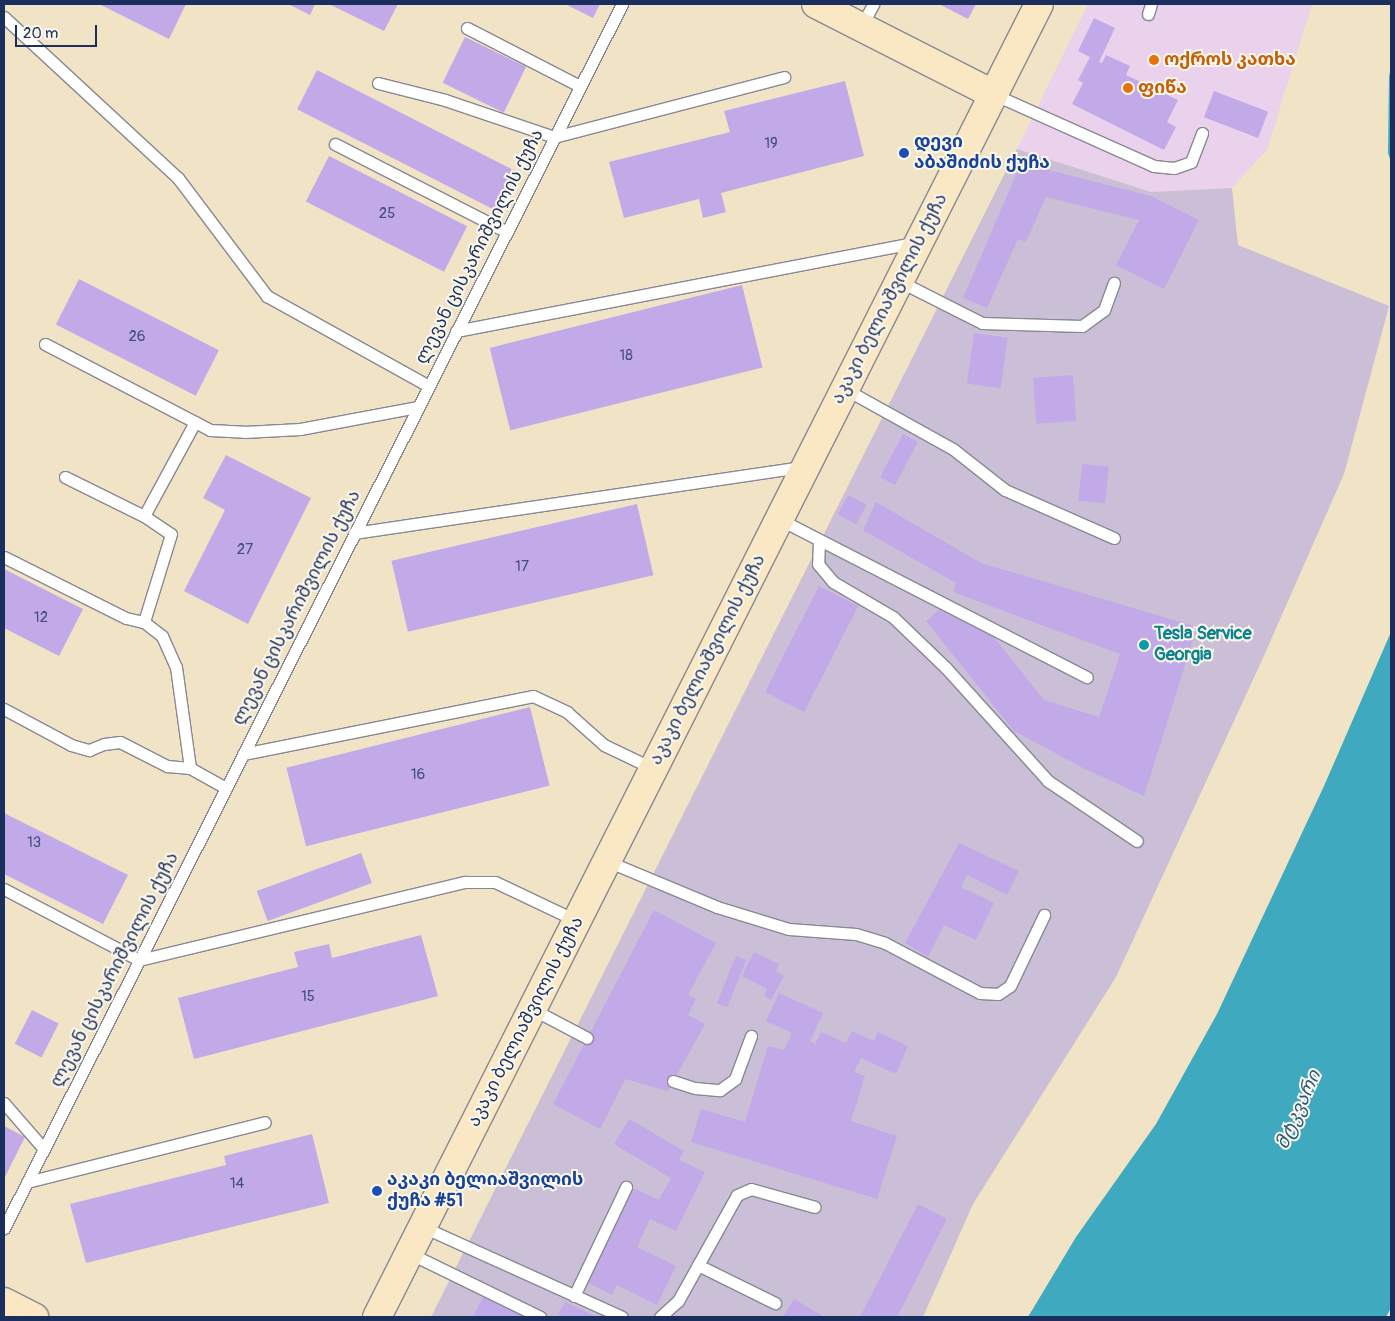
<!DOCTYPE html>
<meta charset="utf-8">
<style>
body{margin:0}
#map{position:relative;width:1395px;height:1321px;overflow:hidden;background:#f1e3c6;font-family:Pangolin,"Noto Sans Georgian",sans-serif}
div>[style]{position:absolute}
.built>*{inset:0;background:#ead1ec}
.industrial>*{inset:0;background:#cabfd6}
.water>*{inset:0;background:#3faabf}
.building>*{inset:0;background:#c2aae8;transform-origin:0 0}
.roads{filter:drop-shadow(1px 0 #868992) drop-shadow(-1px 0 #868992) drop-shadow(0 1px #868992) drop-shadow(0 -1px #868992)}
.lane>*{height:11px;margin:-5.5px;padding:0 5.5px;transform-origin:5.5px;border-radius:5.5px;background:#fff}
.secondary>*{height:28px;margin:-14px;padding:0 14px;transform-origin:14px;border-radius:14px;background:#fae7c3}
.dots>*{width:14px;height:14px;translate:-50% -50%;box-sizing:border-box;border:2px solid #fbf7ec;border-radius:50%}
span{translate:-50% -50%;white-space:nowrap;text-align:center;line-height:1.15;-webkit-text-stroke:4px #fbf7ec;paint-order:stroke}
.number-label{font-size:15px;color:#454e80}
.number-label span{-webkit-text-stroke-width:0}
.food-label{font-size:18px;color:#c56008;font-weight:700}
.left{translate:0 -50%;text-align:left}
.transit-label{font-size:18px;color:#164399;font-weight:700}
.street-label{font-size:18px;color:#1b2f5e}
.culture-label{font-size:18px;color:#0d838f;font-weight:700}
.water-label{font-size:19px;color:#285a80;font-style:italic}
.frame{position:absolute;inset:0;border:5px solid #1b2f5e;pointer-events:none}
.scale{position:absolute;left:15px;top:25px;width:82px;height:22px;box-sizing:border-box;border:2px solid #1b2f5e;border-top:0;padding-left:6px;font-size:15px;line-height:18px;white-space:nowrap;color:#1b2f5e;-webkit-text-stroke:4px #fbf7ec;paint-order:stroke}
</style>
<div id="map">
<div class="built">
<i style="clip-path:polygon(1088px 4px,1312px 4px,1267px 150px,1232px 188px,1151px 192px,1017px 149px)"></i>
</div>
<div class="industrial">
<i style="clip-path:polygon(1017px 149px,1151px 192px,1232px 188px,1238px 245px,1389px 306px,1344px 474px,1263px 658px,1116px 977px,973px 1204px,923px 1317px,431px 1317px)"></i>
</div>
<div class="water">
<i style="clip-path:polygon(1391px 66px,1391px 162px,1388px 153px,1389px 77px)"></i>
<i style="clip-path:polygon(1391px 632px,1391px 1308px,1386px 1317px,1028px 1317px,1076px 1237px,1156px 1124px,1217px 1014px,1324px 786px)"></i>
</div>
<div class="building">
<i style="clip-path:polygon(99px 4px,186px 4px,169px 39px)"></i>
<i style="clip-path:polygon(288px 4px,315px 4px,310px 15px)"></i>
<i style="clip-path:polygon(329px 4px,398px 4px,384px 31px)"></i>
<i style="clip-path:polygon(565px 4px,600px 4px,593px 18px)"></i>
<i style="clip-path:polygon(939px 4px,976px 4px,968px 19px)"></i>
<i style="clip-path:polygon(1094px 18px,1115px 28px,1099px 62px,1102px 63px,1106px 55px,1130px 66px,1126px 75px,1178px 100px,1167px 122px,1176px 127px,1164px 150px,1072px 104px,1083px 83px,1078px 80px,1090px 57px,1078px 51px)"></i>
<i style="left:465px;top:37px;width:68px;height:51px;rotate:26deg"></i>
<i style="left:317px;top:70px;width:224px;height:44px;rotate:27deg"></i>
<i style="clip-path:polygon(845px 81px,864px 156px,721px 193px,726px 212px,703px 218px,699px 199px,624px 218px,609px 162px,730px 132px,724px 111px)"></i>
<i style="left:1214px;top:91px;width:58px;height:28px;rotate:21deg"></i>
<i style="left:329px;top:156px;width:155px;height:51px;rotate:27deg"></i>
<i style="clip-path:polygon(1021px 163px,1151px 196px,1199px 220px,1164px 289px,1116px 265px,1139px 220px,1046px 197px,1026px 242px,1018px 239px,987px 308px,963px 298px)"></i>
<i style="left:79px;top:279px;width:157px;height:51px;rotate:27deg"></i>
<i style="left:742px;top:285px;width:85px;height:260px;rotate:76deg"></i>
<i style="left:974px;top:333px;width:34px;height:51px;rotate:8deg"></i>
<i style="left:1073px;top:375px;width:46px;height:40px;rotate:86deg"></i>
<i style="left:903px;top:434px;width:17px;height:49px;rotate:28deg"></i>
<i style="clip-path:polygon(226px 455px,311px 498px,248px 624px,184px 591px,225px 510px,203px 498px)"></i>
<i style="left:1082px;top:464px;width:27px;height:37px;rotate:6deg"></i>
<i style="left:848px;top:495px;width:21px;height:22px;rotate:28deg"></i>
<i style="clip-path:polygon(876px 502px,981px 563px,1197px 627px,1144px 796px,1083px 768px,1014px 731px,926px 621px,939px 610px,993px 636px,1044px 700px,1099px 717px,1120px 654px,953px 592px,956px 583px,863px 530px)"></i>
<i style="left:637px;top:504px;width:73px;height:252px;rotate:77deg"></i>
<i style="clip-path:polygon(4px 569px,83px 609px,59px 656px,4px 628px)"></i>
<i style="left:819px;top:586px;width:44px;height:119px;rotate:27deg"></i>
<i style="left:530px;top:707px;width:81px;height:251px;rotate:76deg"></i>
<i style="clip-path:polygon(4px 813px,128px 875px,103px 924px,4px 874px)"></i>
<i style="clip-path:polygon(959px 843px,1019px 871px,1007px 895px,967px 875px,961px 887px,994px 903px,976px 940px,944px 925px,928px 957px,905px 943px)"></i>
<i style="left:361px;top:853px;width:32px;height:111px;rotate:70deg"></i>
<i style="clip-path:polygon(654px 910px,716px 943px,688px 995px,696px 999px,688px 1015px,705px 1024px,668px 1091px,625px 1079px,600px 1129px,553px 1104px)"></i>
<i style="clip-path:polygon(421px 935px,438px 996px,194px 1059px,178px 998px,298px 967px,294px 952px,329px 944px,332px 958px)"></i>
<i style="clip-path:polygon(754px 952px,779px 964px,776px 971px,784px 976px,771px 1000px,764px 996px,767px 989px,742px 976px)"></i>
<i style="left:736px;top:956px;width:11px;height:51px;rotate:22deg"></i>
<i style="clip-path:polygon(779px 993px,823px 1013px,810px 1041px,815px 1044px,821px 1032px,846px 1043px,852px 1031px,874px 1041px,878px 1032px,908px 1046px,896px 1074px,861px 1058px,854px 1072px,865px 1076px,851px 1121px,897px 1136px,877px 1199px,691px 1142px,701px 1109px,745px 1122px,768px 1046px,784px 1050px,792px 1033px,766px 1021px)"></i>
<i style="left:32px;top:1010px;width:30px;height:38px;rotate:27deg"></i>
<i style="clip-path:polygon(629px 1119px,684px 1151px,679px 1160px,705px 1172px,676px 1231px,650px 1219px,637px 1247px,676px 1266px,657px 1305px,617px 1285px,612px 1295px,587px 1282px,634px 1188px,659px 1200px,671px 1178px,614px 1144px)"></i>
<i style="clip-path:polygon(4px 1126px,25px 1137px,4px 1179px)"></i>
<i style="clip-path:polygon(312px 1134px,329px 1203px,86px 1263px,70px 1204px,226px 1165px,224px 1156px)"></i>
<i style="clip-path:polygon(918px 1204px,947px 1219px,897px 1317px,860px 1317px)"></i>
<i style="clip-path:polygon(483px 1297px,525px 1317px,473px 1317px)"></i>
<i style="clip-path:polygon(794px 1299px,824px 1317px,783px 1317px)"></i>
<i style="clip-path:polygon(565px 1302px,597px 1317px,562px 1317px,558px 1314px)"></i>
</div>
<div class="roads">
<div class="lane">
<i style="left:1148px;top:14px;width:10px;rotate:-73deg"></i>
<i style="left:4px;top:17px;width:237px;rotate:42.8deg"></i>
<i style="left:178px;top:178px;width:148px;rotate:53deg"></i>
<i style="left:267px;top:296px;width:185px;rotate:29.1deg"></i>
<i style="left:861px;top:27px;width:26px;rotate:-62deg"></i>
<i style="left:467px;top:28px;width:127px;rotate:27.2deg"></i>
<i style="left:378px;top:83px;width:69px;rotate:14.2deg"></i>
<i style="left:445px;top:100px;width:115px;rotate:18.7deg"></i>
<i style="left:554px;top:137px;width:238px;rotate:-14.6deg"></i>
<i style="left:993px;top:94px;width:176px;rotate:24.1deg"></i>
<i style="left:1154px;top:166px;width:20px;rotate:6deg"></i>
<i style="left:1174px;top:168px;width:18px;rotate:-19deg"></i>
<i style="left:1191px;top:162px;width:31px;rotate:-69deg"></i>
<i style="left:335px;top:144px;width:193px;rotate:27.1deg"></i>
<i style="left:899px;top:281px;width:93px;rotate:26.8deg"></i>
<i style="left:982px;top:323px;width:100px;rotate:1.7deg"></i>
<i style="left:1082px;top:326px;width:27px;rotate:-36deg"></i>
<i style="left:1104px;top:310px;width:29px;rotate:-70deg"></i>
<i style="left:456px;top:331px;width:470px;rotate:-10.9deg"></i>
<i style="left:45px;top:344px;width:186px;rotate:27.5deg"></i>
<i style="left:210px;top:430px;width:34px;rotate:3deg"></i>
<i style="left:244px;top:432px;width:56px;rotate:-3.1deg"></i>
<i style="left:300px;top:429px;width:120px;rotate:-10.6deg"></i>
<i style="left:845px;top:389px;width:124px;rotate:29.1deg"></i>
<i style="left:953px;top:449px;width:66px;rotate:38.3deg"></i>
<i style="left:1005px;top:490px;width:119px;rotate:23.8deg"></i>
<i style="left:65px;top:477px;width:88px;rotate:26.3deg"></i>
<i style="left:144px;top:516px;width:32px;rotate:34deg"></i>
<i style="left:171px;top:534px;width:92px;rotate:107.1deg"></i>
<i style="left:144px;top:622px;width:23px;rotate:38deg"></i>
<i style="left:162px;top:636px;width:34px;rotate:66deg"></i>
<i style="left:176px;top:667px;width:102px;rotate:82.1deg"></i>
<i style="left:144px;top:516px;width:107px;rotate:-61.5deg"></i>
<i style="left:779px;top:519px;width:346px;rotate:27.2deg"></i>
<i style="left:354px;top:533px;width:456px;rotate:-8.4deg"></i>
<i style="left:819px;top:540px;width:24px;rotate:92deg"></i>
<i style="left:818px;top:564px;width:23px;rotate:50deg"></i>
<i style="left:833px;top:582px;width:69px;rotate:30.3deg"></i>
<i style="left:893px;top:617px;width:74px;rotate:43.9deg"></i>
<i style="left:946px;top:668px;width:152px;rotate:47.9deg"></i>
<i style="left:1048px;top:781px;width:107px;rotate:34deg"></i>
<i style="left:4px;top:557px;width:136px;rotate:26.6deg"></i>
<i style="left:126px;top:618px;width:18px;rotate:13deg"></i>
<i style="left:4px;top:709px;width:76px;rotate:28.2deg"></i>
<i style="left:71px;top:745px;width:19px;rotate:16deg"></i>
<i style="left:89px;top:750px;width:16px;rotate:-22deg"></i>
<i style="left:104px;top:744px;width:16px;rotate:-7deg"></i>
<i style="left:120px;top:742px;width:53px;rotate:27.1deg"></i>
<i style="left:167px;top:766px;width:23px;rotate:5deg"></i>
<i style="left:190px;top:768px;width:41px;rotate:29.1deg"></i>
<i style="left:243px;top:754px;width:296px;rotate:-11.3deg"></i>
<i style="left:533px;top:696px;width:38px;rotate:25deg"></i>
<i style="left:567px;top:712px;width:50px;rotate:41.7deg"></i>
<i style="left:604px;top:745px;width:55px;rotate:25.6deg"></i>
<i style="left:607px;top:861px;width:119px;rotate:22.7deg"></i>
<i style="left:717px;top:907px;width:75px;rotate:17deg"></i>
<i style="left:789px;top:929px;width:67px;rotate:4.3deg"></i>
<i style="left:856px;top:934px;width:30px;rotate:17deg"></i>
<i style="left:885px;top:943px;width:107px;rotate:27.8deg"></i>
<i style="left:980px;top:993px;width:18px;rotate:3deg"></i>
<i style="left:998px;top:994px;width:14px;rotate:-34deg"></i>
<i style="left:1010px;top:986px;width:79px;rotate:-64.4deg"></i>
<i style="left:4px;top:889px;width:153px;rotate:27.7deg"></i>
<i style="left:139px;top:960px;width:335px;rotate:-13.5deg"></i>
<i style="left:465px;top:882px;width:30px"></i>
<i style="left:495px;top:882px;width:91px;rotate:25.4deg"></i>
<i style="left:532px;top:1009px;width:62px;rotate:27.8deg"></i>
<i style="left:673px;top:1081px;width:23px;rotate:18deg"></i>
<i style="left:695px;top:1088px;width:25px;rotate:5deg"></i>
<i style="left:720px;top:1090px;width:19px;rotate:-36deg"></i>
<i style="left:735px;top:1079px;width:46px;rotate:-69.6deg"></i>
<i style="left:4px;top:1103px;width:61px;rotate:49deg"></i>
<i style="left:27px;top:1182px;width:245px;rotate:-14.1deg"></i>
<i style="left:423px;top:1227px;width:218px;rotate:24.3deg"></i>
<i style="left:4px;top:1228px;width:1371px;rotate:-63.21deg"></i>
<i style="left:409px;top:1253px;width:146px;rotate:26deg"></i>
<i style="left:698px;top:1265px;width:86px;rotate:26.3deg"></i>
<i style="left:574px;top:1296px;width:121px;rotate:-64.5deg"></i>
<i style="left:660px;top:1317px;width:24px;rotate:-42deg"></i>
<i style="left:678px;top:1301px;width:121px;rotate:-60.9deg"></i>
<i style="left:737px;top:1195px;width:15px;rotate:-23deg"></i>
<i style="left:751px;top:1189px;width:66px;rotate:15.7deg"></i>
</div>
<div class="secondary">
<i style="left:816px;top:4px;width:199px;rotate:27deg"></i>
<i style="left:4px;top:1302px;width:34px;rotate:27deg"></i>
<i style="left:377px;top:1317px;width:1470px;rotate:-63.24deg"></i>
</div>
</div>
<div class="dots">
<i style="left:1154px;top:60px;background:#e8710a"></i>
<i style="left:1128px;top:88px;background:#e8710a"></i>
<i style="left:904px;top:153px;background:#1a4fb4"></i>
<i style="left:1144px;top:645px;background:#0f9aa8"></i>
<i style="left:377px;top:1191px;background:#1a4fb4"></i>
</div>
<div class="number-label">
<span style="left:771px;top:144px">19</span>
<span style="left:387px;top:214px">25</span>
<span style="left:137px;top:337px">26</span>
<span style="left:626px;top:356px">18</span>
<span style="left:245px;top:550px">27</span>
<span style="left:522px;top:567px">17</span>
<span style="left:41px;top:618px">12</span>
<span style="left:418px;top:775px">16</span>
<span style="left:34px;top:843px">13</span>
<span style="left:308px;top:997px">15</span>
<span style="left:237px;top:1184px">14</span>
</div>
<div class="food-label">
<span class="left" style="left:1164px;top:60px">ოქროს კათხა</span>
<span class="left" style="left:1138px;top:88px">ფიწა</span>
</div>
<div class="transit-label">
<span class="left" style="left:914px;top:153px">დევი<br>აბაშიძის ქუჩა</span>
<span class="left" style="left:387px;top:1191px">აკაკი ბელიაშვილის<br>ქუჩა #51</span>
</div>
<div class="street-label">
<span style="left:480px;top:247px;rotate:-63deg">ლევან ცისკარიშვილის ქუჩა</span>
<span style="left:890px;top:299px;rotate:-63deg">აკაკი ბელიაშვილის ქუჩა</span>
<span style="left:297px;top:608px;rotate:-63deg">ლევან ცისკარიშვილის ქუჩა</span>
<span style="left:708px;top:660px;rotate:-63deg">აკაკი ბელიაშვილის ქუჩა</span>
<span style="left:115px;top:970px;rotate:-63deg">ლევან ცისკარიშვილის ქუჩა</span>
<span style="left:526px;top:1022px;rotate:-63deg">აკაკი ბელიაშვილის ქუჩა</span>
</div>
<div class="culture-label">
<span class="left" style="left:1154px;top:645px">Tesla Service<br>Georgia</span>
</div>
<div class="water-label">
<span style="left:1299px;top:1110px;rotate:-66deg">მტკვარი</span>
</div>
<div class="frame"></div>
<div class="scale">20 m</div>
</div>
